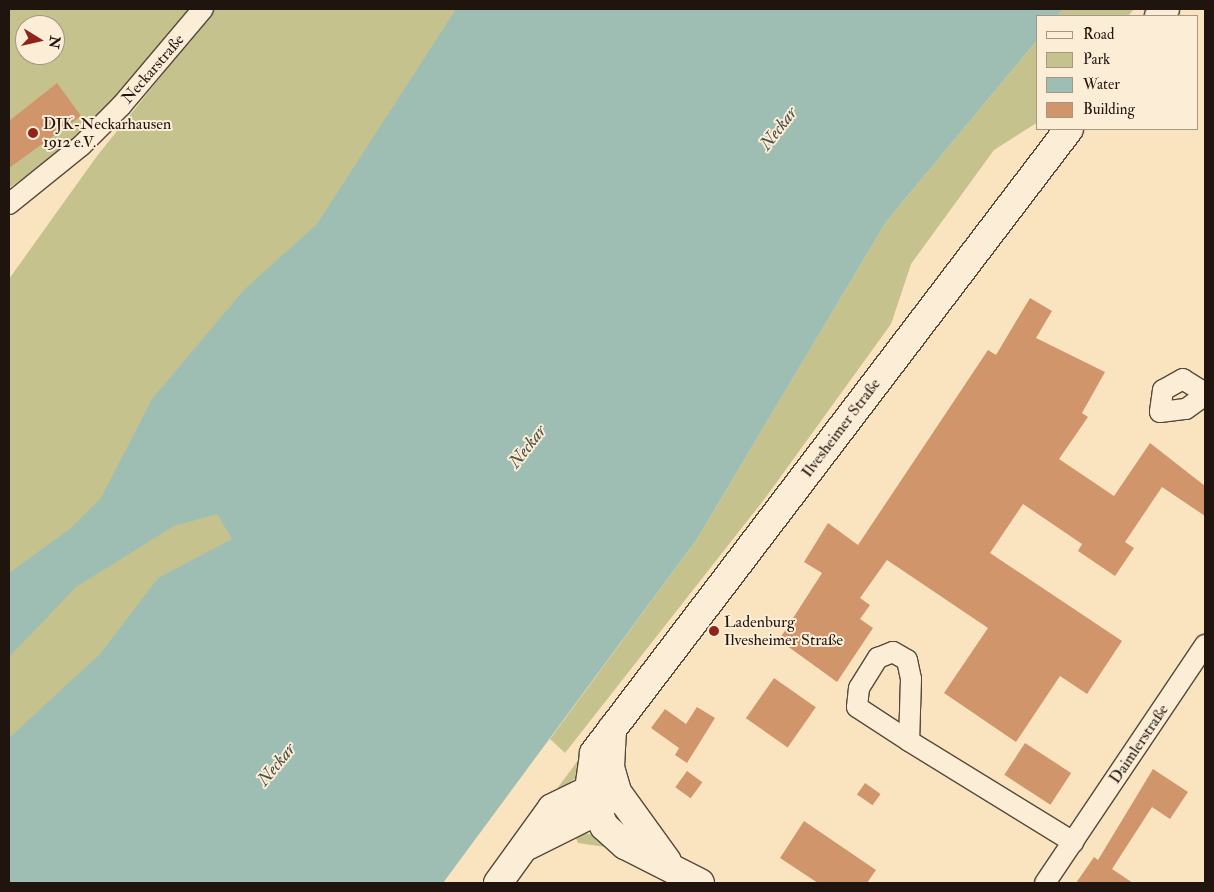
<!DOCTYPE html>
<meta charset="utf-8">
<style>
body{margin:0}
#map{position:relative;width:1214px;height:892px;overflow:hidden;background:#fae4c0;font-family:"IM FELL Double Pica",serif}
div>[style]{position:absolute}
.green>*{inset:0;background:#c5c28d}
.water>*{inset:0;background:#9ebeb3}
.building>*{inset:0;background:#d0956a;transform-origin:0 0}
.roads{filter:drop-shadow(1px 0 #56493a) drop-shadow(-1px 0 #56493a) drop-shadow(0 1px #56493a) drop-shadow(0 -1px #56493a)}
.street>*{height:20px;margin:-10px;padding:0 10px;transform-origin:10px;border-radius:10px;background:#fcedd6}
.secondary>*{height:28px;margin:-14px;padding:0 14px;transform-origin:14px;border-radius:14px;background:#fcedd6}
.dots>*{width:14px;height:14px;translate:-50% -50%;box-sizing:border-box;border:2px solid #fcedd6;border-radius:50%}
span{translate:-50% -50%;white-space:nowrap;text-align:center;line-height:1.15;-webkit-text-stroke:4px #fcedd6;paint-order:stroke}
.street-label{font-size:16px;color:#1f150e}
.poi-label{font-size:16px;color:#1f150e}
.left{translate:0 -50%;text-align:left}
.water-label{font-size:18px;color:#4b5048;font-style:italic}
.frame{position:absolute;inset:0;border:10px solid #1f150e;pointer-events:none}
.legend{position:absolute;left:1036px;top:15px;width:162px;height:115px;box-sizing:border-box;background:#fcedd6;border:1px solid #a49786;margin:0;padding:6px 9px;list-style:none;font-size:15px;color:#1f150e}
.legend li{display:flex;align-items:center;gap:10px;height:25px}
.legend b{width:25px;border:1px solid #a49786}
.north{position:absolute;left:15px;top:15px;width:50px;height:50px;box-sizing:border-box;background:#fcedd6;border:1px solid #a49786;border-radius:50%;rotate:99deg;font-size:14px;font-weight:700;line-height:20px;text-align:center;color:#1f150e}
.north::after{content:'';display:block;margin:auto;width:18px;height:22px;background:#8f2418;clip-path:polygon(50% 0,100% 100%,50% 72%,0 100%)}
</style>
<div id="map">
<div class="green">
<i style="clip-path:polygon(evenodd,9px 9px,189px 9px,86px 135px,9px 188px,9px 9px,25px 25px,55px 25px,55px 55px,25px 55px,25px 25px)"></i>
<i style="clip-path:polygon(215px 9px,798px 9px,9px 883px,9px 279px,97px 156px)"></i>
<i style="clip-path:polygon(1063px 9px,1134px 9px,1128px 16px,1057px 16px)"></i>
<i style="clip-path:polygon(1038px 39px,1038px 122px,994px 150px,911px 264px,891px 324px,766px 497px,565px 753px,550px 739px,697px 539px,886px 222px)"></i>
<i style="clip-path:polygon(591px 743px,586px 764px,576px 778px,553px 794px)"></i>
<i style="clip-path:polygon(573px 830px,601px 837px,612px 848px,578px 843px)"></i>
</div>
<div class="water">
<i style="clip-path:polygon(456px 9px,1063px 9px,1057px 16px,1038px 16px,1038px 39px,886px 222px,697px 539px,443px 883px,9px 883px,9px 738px,100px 654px,158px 578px,232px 539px,217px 514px,174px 526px,76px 587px,9px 657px,9px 573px,71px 528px,101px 498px,152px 399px,244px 290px,317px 224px)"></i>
</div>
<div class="building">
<i style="clip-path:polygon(57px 83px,81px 116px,9px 168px,9px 121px)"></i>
<i style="clip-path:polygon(1030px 298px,1052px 311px,1036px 338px,1105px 372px,1082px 413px,1088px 417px,1059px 459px,1114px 496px,1150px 443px,1205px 486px,1205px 516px,1162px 487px,1125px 542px,1134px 548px,1115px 576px,1078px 551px,1082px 544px,1023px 504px,990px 553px,1122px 641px,1087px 694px,1060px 676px,1016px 742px,944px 693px,988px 628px,887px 560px,860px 598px,870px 605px,860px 619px,873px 628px,837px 682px,779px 640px,822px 573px,804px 562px,828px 523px,858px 545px,988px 350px,996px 355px)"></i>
<i style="left:774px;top:678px;width:51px;height:49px;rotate:35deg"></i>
<i style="clip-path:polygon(697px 707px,715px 718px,687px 763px,675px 755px,679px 748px,651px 728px,665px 709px,686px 724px)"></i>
<i style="left:1025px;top:743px;width:55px;height:38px;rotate:33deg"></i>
<i style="clip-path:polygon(1153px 769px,1188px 792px,1170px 819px,1152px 807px,1112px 869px,1133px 883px,1076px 883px,1094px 857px,1098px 860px)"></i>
<i style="left:687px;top:771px;width:19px;height:20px;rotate:36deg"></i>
<i style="left:865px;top:783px;width:19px;height:14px;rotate:35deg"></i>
<i style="clip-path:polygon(804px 821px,876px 870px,867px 883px,818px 883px,780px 858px)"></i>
</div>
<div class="roads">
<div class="street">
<i style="left:9px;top:204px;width:92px;rotate:-38.9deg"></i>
<i style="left:81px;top:146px;width:57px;rotate:-45deg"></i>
<i style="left:121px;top:106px;width:127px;rotate:-49.8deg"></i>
<i style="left:1205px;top:393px;width:26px;rotate:-148deg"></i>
<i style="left:1183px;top:379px;width:23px;rotate:151deg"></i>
<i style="left:1163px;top:390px;width:22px;rotate:98deg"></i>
<i style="left:1160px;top:412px;width:26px;rotate:-7deg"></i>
<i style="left:1186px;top:409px;width:24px;rotate:-36deg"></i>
<i style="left:909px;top:741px;width:62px;rotate:-146.8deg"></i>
<i style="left:857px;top:707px;width:19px;rotate:-84deg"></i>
<i style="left:859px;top:688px;width:36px;rotate:-58deg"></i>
<i style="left:878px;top:658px;width:16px;rotate:-22deg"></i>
<i style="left:893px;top:652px;width:16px;rotate:30deg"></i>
<i style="left:907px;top:660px;width:19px;rotate:78deg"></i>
<i style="left:911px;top:679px;width:62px;rotate:91.8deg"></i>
<i style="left:909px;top:741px;width:193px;rotate:31.6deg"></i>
<i style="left:1045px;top:883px;width:287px;rotate:-56.1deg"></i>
</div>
<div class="secondary">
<i style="left:1159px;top:16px;width:9px;rotate:-49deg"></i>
<i style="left:612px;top:729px;width:38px;rotate:93deg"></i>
<i style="left:610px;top:767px;width:26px;rotate:74deg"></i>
<i style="left:617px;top:792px;width:85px;rotate:54.1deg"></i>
<i style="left:529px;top:845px;width:74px;rotate:-26.6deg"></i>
<i style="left:595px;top:812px;width:18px;rotate:-43deg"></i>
<i style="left:498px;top:883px;width:92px;rotate:-54.2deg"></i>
<i style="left:552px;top:808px;width:41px;rotate:-25.9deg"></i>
<i style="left:589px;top:790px;width:28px;rotate:4deg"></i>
<i style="left:700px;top:883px;width:84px;rotate:-153.1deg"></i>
<i style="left:625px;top:845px;width:28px;rotate:-138deg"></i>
<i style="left:604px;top:826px;width:39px;rotate:-113deg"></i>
<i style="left:589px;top:790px;width:37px;rotate:-82deg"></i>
<i style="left:594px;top:753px;width:784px;rotate:-52.72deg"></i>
</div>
</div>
<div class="dots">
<i style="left:33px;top:133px;background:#8f2418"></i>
<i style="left:714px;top:631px;background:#8f2418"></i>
</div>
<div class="street-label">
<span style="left:153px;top:69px;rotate:-49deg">Neckarstraße</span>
<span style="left:841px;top:428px;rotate:-53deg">Ilvesheimer Straße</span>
<span style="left:1139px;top:744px;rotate:-56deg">Daimlerstraße</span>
</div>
<div class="poi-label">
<span class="left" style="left:43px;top:133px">DJK-Neckarhausen<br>1912 e.V.</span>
<span class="left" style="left:724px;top:631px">Ladenburg<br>Ilvesheimer Straße</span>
</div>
<div class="water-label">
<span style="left:779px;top:129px;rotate:-52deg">Neckar</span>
<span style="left:528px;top:447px;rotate:-52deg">Neckar</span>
<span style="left:277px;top:765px;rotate:-51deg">Neckar</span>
</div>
<div class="frame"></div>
<ul class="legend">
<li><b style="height:6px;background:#fcedd6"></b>Road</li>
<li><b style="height:14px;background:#c5c28d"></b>Park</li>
<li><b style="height:14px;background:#9ebeb3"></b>Water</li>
<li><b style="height:14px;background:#d0956a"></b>Building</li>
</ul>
<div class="north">N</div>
</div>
